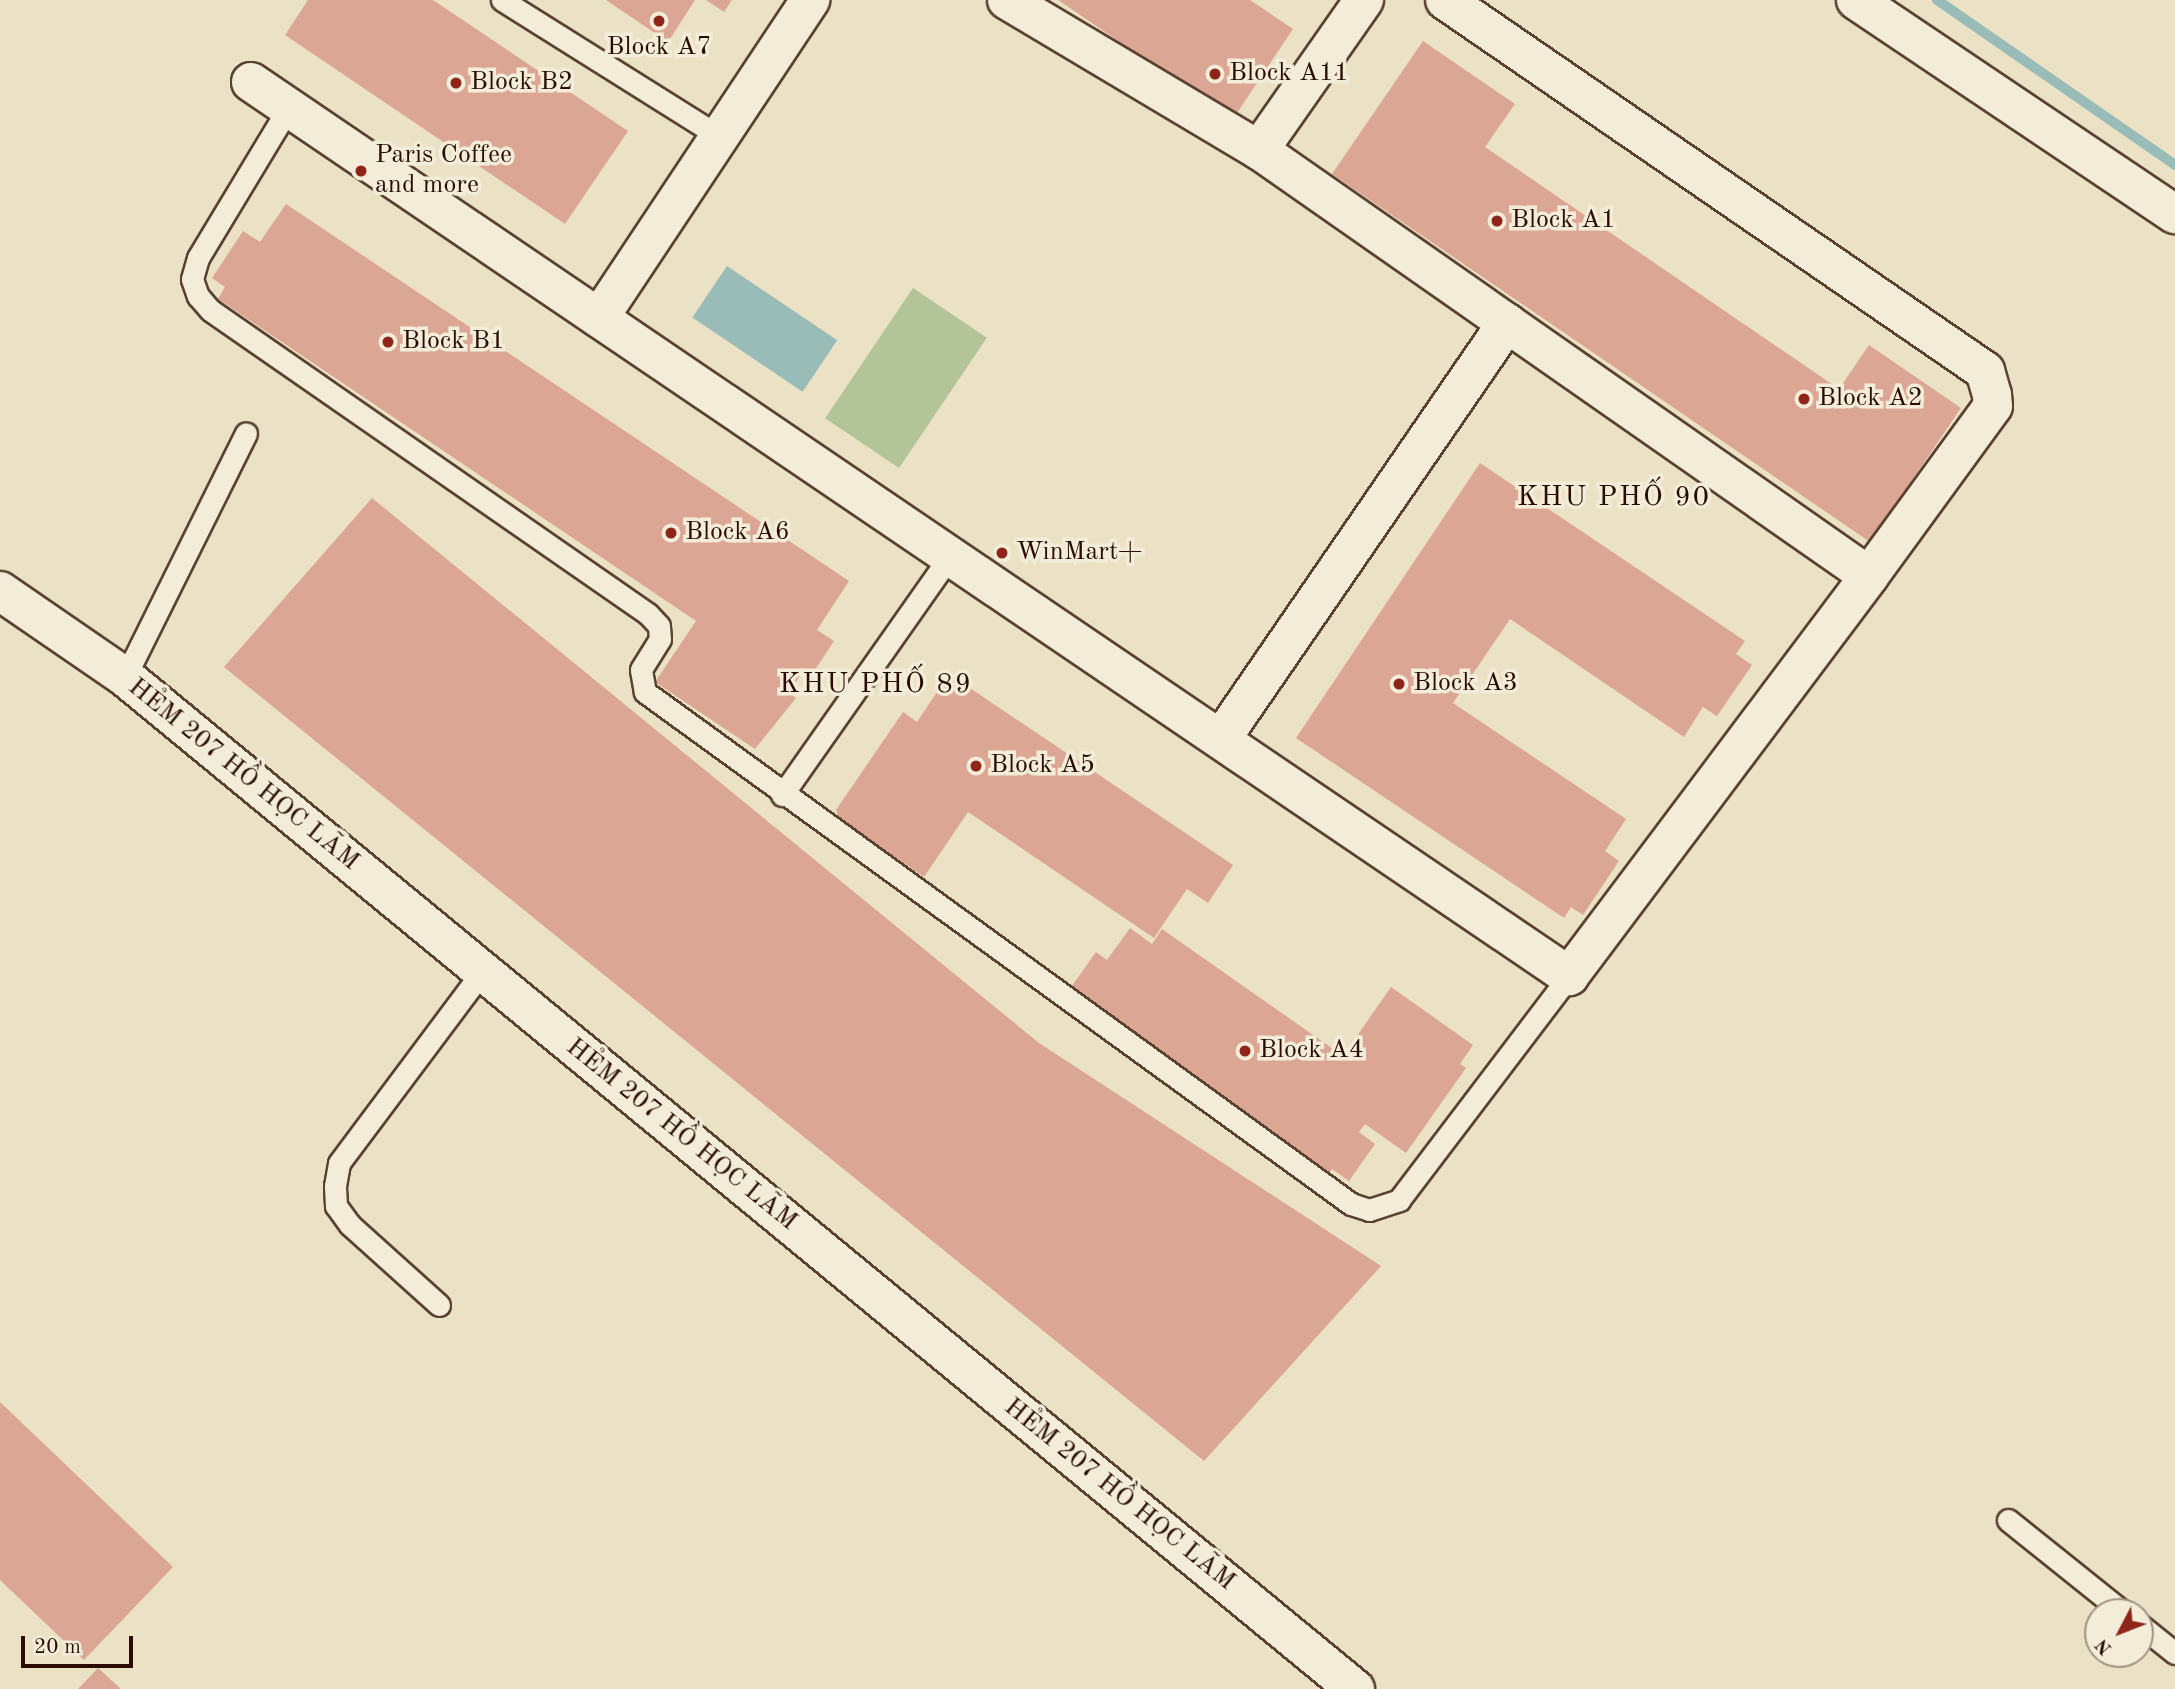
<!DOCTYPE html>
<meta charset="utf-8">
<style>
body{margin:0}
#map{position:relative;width:2175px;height:1689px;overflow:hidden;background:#ebe1c4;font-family:"Old Standard TT",serif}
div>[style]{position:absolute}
.green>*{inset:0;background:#b2c498;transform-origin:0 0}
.water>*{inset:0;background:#99bcb8;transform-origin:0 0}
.stream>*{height:10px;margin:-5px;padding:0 5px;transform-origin:5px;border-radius:5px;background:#99bcb8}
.building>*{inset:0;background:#dca695}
.roads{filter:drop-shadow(2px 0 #5a4231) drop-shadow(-2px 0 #5a4231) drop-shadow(0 2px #5a4231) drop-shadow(0 -2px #5a4231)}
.service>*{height:21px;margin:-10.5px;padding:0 10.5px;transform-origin:10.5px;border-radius:10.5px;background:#f2ecd9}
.minor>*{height:38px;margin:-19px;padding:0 19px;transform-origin:19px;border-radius:19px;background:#f2ecd9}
.dots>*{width:19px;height:19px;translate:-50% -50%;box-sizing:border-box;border:4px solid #f2ecd9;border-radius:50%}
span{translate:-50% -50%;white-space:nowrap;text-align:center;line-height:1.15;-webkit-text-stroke:7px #f2ecd9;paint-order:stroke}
.poi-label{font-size:26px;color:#2a0d00}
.left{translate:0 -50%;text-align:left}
.street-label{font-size:26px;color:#2a0d00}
.neighbourhood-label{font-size:28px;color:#2a0d00;letter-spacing:2px}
.north{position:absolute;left:2084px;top:1598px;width:70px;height:70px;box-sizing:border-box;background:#f2ecd9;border:2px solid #a29382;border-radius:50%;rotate:228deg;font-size:19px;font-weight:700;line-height:28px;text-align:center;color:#2a0d00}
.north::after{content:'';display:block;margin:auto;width:24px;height:32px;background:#8f2418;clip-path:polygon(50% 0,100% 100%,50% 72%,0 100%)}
.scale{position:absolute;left:21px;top:1636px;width:112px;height:32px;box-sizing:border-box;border:4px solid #2a0d00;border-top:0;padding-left:9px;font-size:21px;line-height:24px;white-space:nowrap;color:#2a0d00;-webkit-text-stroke:5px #f2ecd9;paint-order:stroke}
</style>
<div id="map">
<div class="green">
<i style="left:913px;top:288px;width:89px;height:157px;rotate:34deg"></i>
</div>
<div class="water">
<i style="left:727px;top:266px;width:133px;height:62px;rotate:34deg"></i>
</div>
<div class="stream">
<i style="left:1937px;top:0;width:290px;rotate:34.7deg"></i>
</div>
<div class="building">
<i style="clip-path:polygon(308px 0,433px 0,628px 131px,565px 224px,285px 35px)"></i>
<i style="clip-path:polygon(606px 0,695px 0,668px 42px)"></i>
<i style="clip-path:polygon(706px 0,732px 0,724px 12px)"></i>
<i style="clip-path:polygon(1058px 0,1250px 0,1293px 29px,1233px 119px)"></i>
<i style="clip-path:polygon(1423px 41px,1515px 104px,1485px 147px,1839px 389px,1869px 345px,1961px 408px,1870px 542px,1332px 174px)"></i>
<i style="clip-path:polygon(286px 204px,849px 581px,817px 630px,834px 641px,809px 679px,801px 674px,789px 692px,796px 698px,755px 749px,655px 682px,696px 621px,218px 299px,225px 287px,212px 278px,243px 231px,260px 242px)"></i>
<i style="clip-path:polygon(1480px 463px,1745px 641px,1736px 654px,1752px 665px,1717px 716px,1703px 707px,1684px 737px,1510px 619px,1453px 703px,1626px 819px,1605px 851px,1619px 861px,1583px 915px,1571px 907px,1564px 918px,1296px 738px)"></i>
<i style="clip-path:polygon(372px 498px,1039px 1043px,1381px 1266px,1204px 1461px,224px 667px)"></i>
<i style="clip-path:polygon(949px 674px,1233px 865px,1208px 903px,1187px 889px,1154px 938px,968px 812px,924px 877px,839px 819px,836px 810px,903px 712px,917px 722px)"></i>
<i style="clip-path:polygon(1130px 928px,1152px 944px,1162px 929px,1343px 1056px,1391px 987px,1473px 1045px,1460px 1064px,1466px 1068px,1406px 1153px,1365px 1124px,1359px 1132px,1375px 1144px,1349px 1181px,1332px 1169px,1328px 1174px,1069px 990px,1096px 952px,1107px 960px)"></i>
<i style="clip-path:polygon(0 1402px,173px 1567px,84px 1660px,0 1580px)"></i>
<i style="clip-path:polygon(98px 1668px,121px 1689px,78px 1689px)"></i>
</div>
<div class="roads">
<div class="service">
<i style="left:502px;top:0;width:254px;rotate:32.1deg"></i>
<i style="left:289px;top:107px;width:176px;rotate:121.1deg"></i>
<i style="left:198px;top:258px;width:22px;rotate:106deg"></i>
<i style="left:192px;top:279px;width:18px;rotate:71deg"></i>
<i style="left:198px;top:296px;width:18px;rotate:49deg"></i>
<i style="left:210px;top:310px;width:533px;rotate:34.76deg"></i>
<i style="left:648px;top:614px;width:16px;rotate:47deg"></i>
<i style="left:659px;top:626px;width:13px;rotate:86deg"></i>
<i style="left:660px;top:639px;width:36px;rotate:122deg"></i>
<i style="left:641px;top:670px;width:22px;rotate:80deg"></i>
<i style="left:645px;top:692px;width:872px;rotate:35.95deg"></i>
<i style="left:1351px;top:1204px;width:19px;rotate:18deg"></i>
<i style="left:1369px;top:1210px;width:32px;rotate:-18deg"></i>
<i style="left:1399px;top:1200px;width:281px;rotate:-52.8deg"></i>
<i style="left:125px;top:677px;width:272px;rotate:-63.6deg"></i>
<i style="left:782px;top:795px;width:292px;rotate:-54.9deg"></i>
<i style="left:439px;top:1305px;width:120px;rotate:-138deg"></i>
<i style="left:350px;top:1225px;width:24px;rotate:-126deg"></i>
<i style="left:336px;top:1206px;width:20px;rotate:-93deg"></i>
<i style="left:335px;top:1186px;width:23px;rotate:-80deg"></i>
<i style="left:339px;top:1163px;width:239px;rotate:-53.2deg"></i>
<i style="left:2008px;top:1520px;width:147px;rotate:38.7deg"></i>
<i style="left:2140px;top:1625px;width:45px;rotate:38.7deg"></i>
</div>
<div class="minor">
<i style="left:1007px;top:0;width:293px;rotate:30.8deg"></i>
<i style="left:1259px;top:150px;width:744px;rotate:34.93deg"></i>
<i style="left:1856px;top:0;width:384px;rotate:33.9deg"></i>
<i style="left:251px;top:82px;width:1593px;rotate:34.15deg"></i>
<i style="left:1569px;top:976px;width:500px;rotate:-53.1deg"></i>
<i style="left:1869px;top:576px;width:210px;rotate:-53.9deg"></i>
<i style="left:1993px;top:406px;width:11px;rotate:-95deg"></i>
<i style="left:1992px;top:395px;width:25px;rotate:-106deg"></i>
<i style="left:1985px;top:371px;width:655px;rotate:-145.51deg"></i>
<i style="left:1259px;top:150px;width:183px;rotate:-55deg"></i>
<i style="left:599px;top:318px;width:382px;rotate:-56.4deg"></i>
<i style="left:0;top:591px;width:152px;rotate:34.5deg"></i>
<i style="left:125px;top:677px;width:1593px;rotate:39.45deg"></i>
<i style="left:1221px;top:739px;width:505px;rotate:-55.49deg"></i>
</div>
</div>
<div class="dots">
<i style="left:659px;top:21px;background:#8f2418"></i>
<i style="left:1215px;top:74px;background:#8f2418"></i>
<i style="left:456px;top:83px;background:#8f2418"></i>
<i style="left:361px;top:171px;background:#8f2418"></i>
<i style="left:1497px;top:221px;background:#8f2418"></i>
<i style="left:388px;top:342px;background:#8f2418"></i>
<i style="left:1804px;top:399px;background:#8f2418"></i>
<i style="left:671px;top:533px;background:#8f2418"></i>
<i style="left:1002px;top:553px;background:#8f2418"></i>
<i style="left:1399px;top:684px;background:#8f2418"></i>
<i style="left:976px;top:766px;background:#8f2418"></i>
<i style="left:1245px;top:1051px;background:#8f2418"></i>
</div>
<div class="poi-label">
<span style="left:659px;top:48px">Block A7</span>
<span class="left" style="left:1229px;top:74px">Block A11</span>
<span class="left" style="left:470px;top:83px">Block B2</span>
<span class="left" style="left:375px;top:171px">Paris Coffee<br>and more</span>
<span class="left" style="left:1511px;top:221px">Block A1</span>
<span class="left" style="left:402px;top:342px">Block B1</span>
<span class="left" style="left:1818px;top:399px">Block A2</span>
<span class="left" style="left:685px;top:533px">Block A6</span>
<span class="left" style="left:1016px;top:553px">WinMart+</span>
<span class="left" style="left:1413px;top:684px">Block A3</span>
<span class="left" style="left:990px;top:766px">Block A5</span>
<span class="left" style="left:1259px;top:1051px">Block A4</span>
</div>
<div class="street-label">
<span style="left:243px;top:775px;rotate:39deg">HẺM 207 HỒ HỌC LÃM</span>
<span style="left:681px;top:1135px;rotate:39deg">HẺM 207 HỒ HỌC LÃM</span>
<span style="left:1119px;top:1495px;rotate:39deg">HẺM 207 HỒ HỌC LÃM</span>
</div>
<div class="neighbourhood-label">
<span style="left:1614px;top:498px">KHU PHỐ 90</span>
<span style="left:876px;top:685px">KHU PHỐ 89</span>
</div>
<div class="north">N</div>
<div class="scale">20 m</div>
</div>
